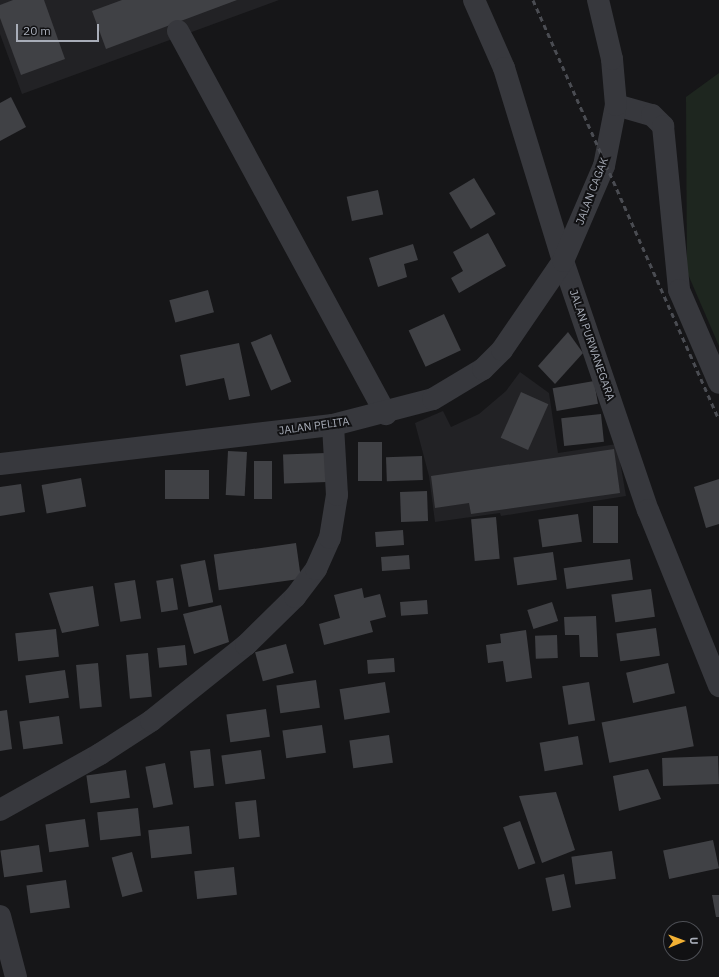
<!DOCTYPE html>
<style>
body{margin:0}
#map{position:relative;width:719px;height:977px;overflow:hidden;background:#161618;font-family:"IBM Plex Sans",sans-serif}
div>[style]{position:absolute}
.built>*{inset:0;background:#222225}
.green>*{inset:0;background:#1e261f}
.building>*{inset:0;background:#404145;transform-origin:0 0}
.minor>*{height:22px;margin:-11px;padding:0 11px;transform-origin:11px;border-radius:11px;background:#37383d}
.rail>*{height:3px;margin-top:-1.5px;transform-origin:0;background:repeating-linear-gradient(90deg,#4a4c52 0 5px,transparent 0 9px)}
span{translate:-50% -50%;white-space:nowrap;text-align:center;line-height:1.15;-webkit-text-stroke:4px #111113;paint-order:stroke}
.street-label{font-size:11px;color:#a8adb8}
.north{position:absolute;left:663px;top:921px;width:40px;height:40px;box-sizing:border-box;background:#111113;border:1px solid #4d4f55;border-radius:50%;rotate:89deg;font-size:11px;font-weight:700;line-height:16px;text-align:center;color:#a8adb8}
.north::after{content:'';display:block;margin:auto;width:14px;height:18px;background:#f2b134;clip-path:polygon(50% 0,100% 100%,50% 72%,0 100%)}
.scale{position:absolute;left:16px;top:24px;width:83px;height:18px;box-sizing:border-box;border:2px solid #a8adb8;border-top:0;padding-left:5px;font-size:12px;line-height:14px;white-space:nowrap;color:#a8adb8;-webkit-text-stroke:3px #111113;paint-order:stroke}
</style>
<div id="map">
<div class="built">
<i style="clip-path:polygon(0 0,279px 0,22px 94px,0 34px)"></i>
<i style="clip-path:polygon(520px 372px,549px 393px,558px 453px,617px 444px,626px 496px,501px 516px,500px 513px,435px 522px,429px 476px,415px 423px,443px 411px,451px 427px,479px 414px,506px 391px)"></i>
</div>
<div class="green">
<i style="clip-path:polygon(719px 73px,719px 346px,687px 272px,686px 97px)"></i>
</div>
<div class="building">
<i style="clip-path:polygon(13px 0,44px 0,65px 59px,21px 75px,0 18px,0 5px)"></i>
<i style="clip-path:polygon(122px 0,237px 0,106px 49px,92px 11px)"></i>
<i style="clip-path:polygon(11px 97px,26px 127px,0 141px,0 103px)"></i>
<i style="left:474px;top:178px;width:42px;height:29px;rotate:59deg"></i>
<i style="left:378px;top:190px;width:25px;height:32px;rotate:78deg"></i>
<i style="clip-path:polygon(488px 233px,506px 266px,459px 293px,451px 278px,463px 271px,453px 252px)"></i>
<i style="clip-path:polygon(413px 244px,418px 260px,404px 264px,407px 277px,378px 287px,369px 258px)"></i>
<i style="left:208px;top:290px;width:23px;height:40px;rotate:75deg"></i>
<i style="left:444px;top:314px;width:40px;height:39px;rotate:65deg"></i>
<i style="clip-path:polygon(568px 332px,583px 353px,555px 384px,538px 366px)"></i>
<i style="left:271px;top:334px;width:52px;height:22px;rotate:67deg"></i>
<i style="clip-path:polygon(239px 343px,250px 396px,229px 400px,224px 378px,186px 386px,180px 355px)"></i>
<i style="left:594px;top:381px;width:23px;height:42px;rotate:80deg"></i>
<i style="left:521px;top:392px;width:30px;height:50px;rotate:24deg"></i>
<i style="left:601px;top:414px;width:28px;height:40px;rotate:84deg"></i>
<i style="left:358px;top:442px;width:24px;height:39px"></i>
<i style="clip-path:polygon(614px 449px,620px 493px,471px 514px,469px 503px,435px 508px,431px 476px)"></i>
<i style="left:228px;top:451px;width:19px;height:44px;rotate:3deg"></i>
<i style="left:326px;top:453px;width:29px;height:43px;rotate:88deg"></i>
<i style="left:422px;top:456px;width:24px;height:36px;rotate:88deg"></i>
<i style="left:254px;top:461px;width:18px;height:38px"></i>
<i style="left:209px;top:470px;width:29px;height:44px;rotate:90deg"></i>
<i style="left:81px;top:478px;width:29px;height:40px;rotate:80deg"></i>
<i style="clip-path:polygon(719px 479px,719px 524px,706px 528px,694px 487px)"></i>
<i style="clip-path:polygon(21px 484px,25px 512px,0 516px,0 487px)"></i>
<i style="left:427px;top:491px;width:30px;height:27px;rotate:88deg"></i>
<i style="left:593px;top:506px;width:25px;height:37px"></i>
<i style="left:578px;top:514px;width:28px;height:40px;rotate:82deg"></i>
<i style="left:496px;top:517px;width:42px;height:25px;rotate:85deg"></i>
<i style="left:403px;top:530px;width:15px;height:28px;rotate:86deg"></i>
<i style="left:296px;top:543px;width:36px;height:83px;rotate:82deg"></i>
<i style="left:553px;top:552px;width:28px;height:40px;rotate:82deg"></i>
<i style="left:409px;top:555px;width:14px;height:28px;rotate:86deg"></i>
<i style="left:630px;top:559px;width:21px;height:67px;rotate:82deg"></i>
<i style="left:205px;top:560px;width:43px;height:25px;rotate:79deg"></i>
<i style="left:173px;top:578px;width:32px;height:17px;rotate:81deg"></i>
<i style="left:135px;top:580px;width:39px;height:21px;rotate:81deg"></i>
<i style="clip-path:polygon(93px 586px,99px 626px,62px 633px,49px 593px)"></i>
<i style="clip-path:polygon(362px 588px,364px 598px,380px 594px,386px 617px,370px 621px,373px 632px,324px 645px,319px 624px,340px 618px,334px 595px)"></i>
<i style="left:651px;top:589px;width:28px;height:40px;rotate:82deg"></i>
<i style="left:427px;top:600px;width:14px;height:27px;rotate:86deg"></i>
<i style="left:552px;top:602px;width:20px;height:26px;rotate:72deg"></i>
<i style="clip-path:polygon(221px 605px,229px 642px,194px 654px,183px 614px)"></i>
<i style="clip-path:polygon(596px 616px,598px 657px,580px 657px,579px 635px,565px 635px,564px 617px)"></i>
<i style="left:656px;top:628px;width:28px;height:40px;rotate:82deg"></i>
<i style="left:56px;top:629px;width:28px;height:41px;rotate:84deg"></i>
<i style="clip-path:polygon(526px 630px,532px 678px,506px 682px,503px 661px,488px 663px,486px 645px,501px 643px,500px 634px)"></i>
<i style="left:557px;top:635px;width:23px;height:22px;rotate:88deg"></i>
<i style="left:286px;top:644px;width:30px;height:32px;rotate:75deg"></i>
<i style="left:185px;top:645px;width:20px;height:28px;rotate:84deg"></i>
<i style="left:148px;top:653px;width:44px;height:22px;rotate:85deg"></i>
<i style="left:394px;top:658px;width:14px;height:27px;rotate:86deg"></i>
<i style="left:98px;top:663px;width:44px;height:22px;rotate:85deg"></i>
<i style="left:668px;top:663px;width:31px;height:43px;rotate:77deg"></i>
<i style="left:65px;top:670px;width:28px;height:40px;rotate:82deg"></i>
<i style="left:316px;top:680px;width:28px;height:40px;rotate:82deg"></i>
<i style="left:385px;top:682px;width:31px;height:46px;rotate:81deg"></i>
<i style="left:589px;top:682px;width:39px;height:27px;rotate:81deg"></i>
<i style="left:686px;top:706px;width:41px;height:86px;rotate:79deg"></i>
<i style="left:266px;top:709px;width:28px;height:40px;rotate:82deg"></i>
<i style="clip-path:polygon(7px 710px,12px 749px,0 751px,0 711px)"></i>
<i style="left:59px;top:716px;width:28px;height:40px;rotate:82deg"></i>
<i style="left:322px;top:725px;width:28px;height:40px;rotate:82deg"></i>
<i style="left:389px;top:735px;width:28px;height:40px;rotate:82deg"></i>
<i style="left:578px;top:736px;width:29px;height:39px;rotate:80deg"></i>
<i style="left:210px;top:749px;width:37px;height:20px;rotate:84deg"></i>
<i style="left:261px;top:750px;width:29px;height:40px;rotate:82deg"></i>
<i style="left:718px;top:756px;width:28px;height:56px;rotate:88deg"></i>
<i style="left:165px;top:763px;width:42px;height:20px;rotate:79deg"></i>
<i style="clip-path:polygon(648px 769px,661px 799px,619px 811px,613px 776px)"></i>
<i style="left:126px;top:770px;width:28px;height:40px;rotate:82deg"></i>
<i style="clip-path:polygon(556px 792px,575px 850px,542px 863px,519px 796px)"></i>
<i style="left:256px;top:800px;width:37px;height:21px;rotate:84deg"></i>
<i style="left:138px;top:808px;width:28px;height:41px;rotate:84deg"></i>
<i style="left:85px;top:819px;width:28px;height:40px;rotate:82deg"></i>
<i style="left:520px;top:821px;width:45px;height:18px;rotate:70deg"></i>
<i style="left:189px;top:826px;width:28px;height:41px;rotate:84deg"></i>
<i style="left:713px;top:840px;width:29px;height:51px;rotate:78deg"></i>
<i style="left:39px;top:845px;width:27px;height:39px;rotate:82deg"></i>
<i style="left:612px;top:851px;width:28px;height:41px;rotate:82deg"></i>
<i style="left:132px;top:852px;width:41px;height:21px;rotate:75deg"></i>
<i style="left:234px;top:867px;width:28px;height:40px;rotate:84deg"></i>
<i style="left:564px;top:874px;width:34px;height:19px;rotate:78deg"></i>
<i style="left:66px;top:880px;width:28px;height:40px;rotate:82deg"></i>
<i style="clip-path:polygon(712px 895px,719px 895px,719px 917px,716px 917px)"></i>
</div>
<div class="minor">
<i style="left:474px;top:0;width:74px;rotate:66.2deg"></i>
<i style="left:504px;top:68px;width:202px;rotate:73deg"></i>
<i style="left:563px;top:261px;width:263px;rotate:71.2deg"></i>
<i style="left:648px;top:510px;width:190px;rotate:68deg"></i>
<i style="left:178px;top:31px;width:436px;rotate:61.5deg"></i>
<i style="left:616px;top:105px;width:37px;rotate:16deg"></i>
<i style="left:652px;top:115px;width:16px;rotate:45deg"></i>
<i style="left:663px;top:126px;width:165px;rotate:84.4deg"></i>
<i style="left:679px;top:290px;width:101px;rotate:66.7deg"></i>
<i style="left:0;top:464px;width:335px;rotate:-6.7deg"></i>
<i style="left:333px;top:425px;width:103px;rotate:-14.6deg"></i>
<i style="left:433px;top:399px;width:58px;rotate:-31deg"></i>
<i style="left:483px;top:369px;width:27px;rotate:-45deg"></i>
<i style="left:502px;top:350px;width:108px;rotate:-55.6deg"></i>
<i style="left:563px;top:261px;width:103px;rotate:-66.7deg"></i>
<i style="left:604px;top:166px;width:62px;rotate:-78.9deg"></i>
<i style="left:616px;top:105px;width:46px;rotate:-95deg"></i>
<i style="left:612px;top:59px;width:61px;rotate:-103.3deg"></i>
<i style="left:0;top:810px;width:115px;rotate:-29.2deg"></i>
<i style="left:100px;top:754px;width:61px;rotate:-32.9deg"></i>
<i style="left:151px;top:721px;width:122px;rotate:-38.7deg"></i>
<i style="left:246px;top:645px;width:69px;rotate:-44.4deg"></i>
<i style="left:295px;top:597px;width:35px;rotate:-53deg"></i>
<i style="left:316px;top:569px;width:34px;rotate:-66deg"></i>
<i style="left:330px;top:538px;width:44px;rotate:-80.8deg"></i>
<i style="left:337px;top:495px;width:70px;rotate:-93.3deg"></i>
<i style="left:0;top:916px;width:63px;rotate:75.3deg"></i>
</div>
<div class="rail">
<i style="left:533px;top:0;width:458px;rotate:66.1deg"></i>
</div>
<div class="street-label">
<span style="left:592px;top:191px;rotate:-69deg">JALAN CAGAK</span>
<span style="left:592px;top:345px;rotate:71deg">JALAN PURWANEGARA</span>
<span style="left:314px;top:426px;rotate:-8deg">JALAN PELITA</span>
</div>
<div class="north">U</div>
<div class="scale">20 m</div>
</div>
